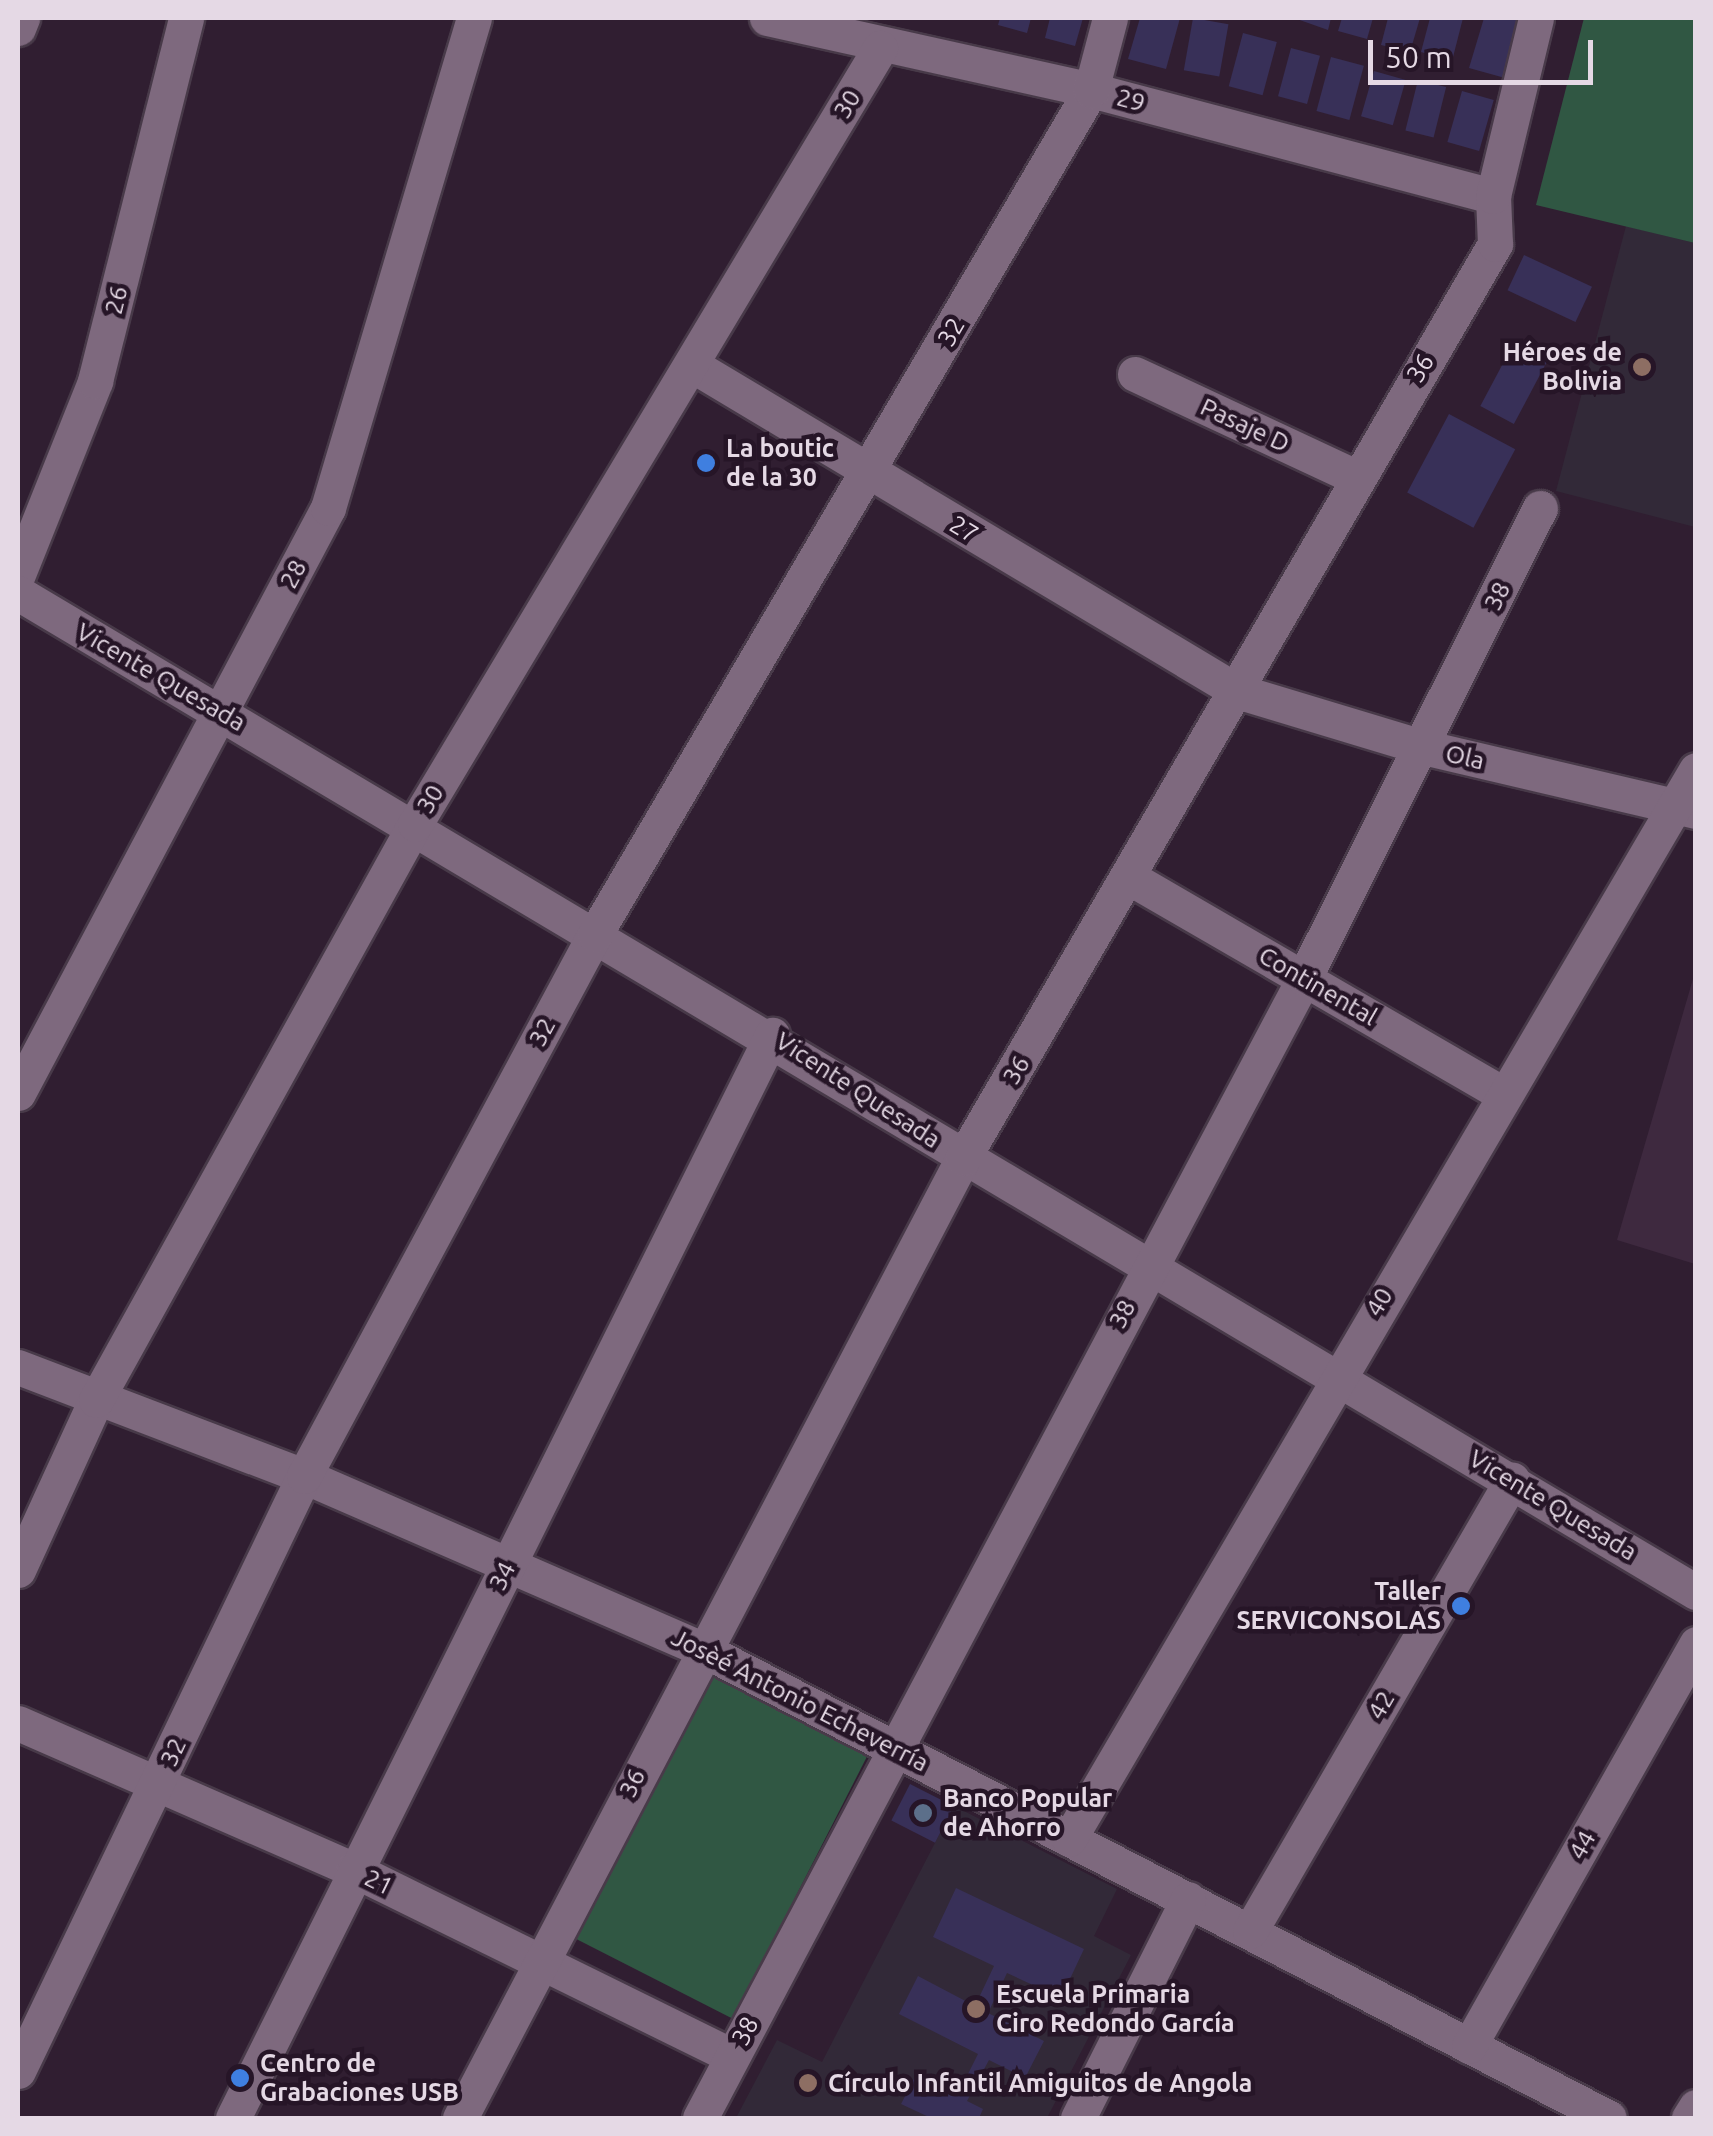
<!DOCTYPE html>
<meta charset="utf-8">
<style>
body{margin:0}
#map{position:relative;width:1713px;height:2136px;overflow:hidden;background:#301e31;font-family:Ubuntu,sans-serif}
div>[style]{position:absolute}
.built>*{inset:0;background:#3e293f}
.education>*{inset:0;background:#322938}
.green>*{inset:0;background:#305743;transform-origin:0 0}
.building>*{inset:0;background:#383058;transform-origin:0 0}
.roads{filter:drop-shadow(2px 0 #483a49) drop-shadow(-2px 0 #483a49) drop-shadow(0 2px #483a49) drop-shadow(0 -2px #483a49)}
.minor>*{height:35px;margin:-17.5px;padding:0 17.5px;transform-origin:17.5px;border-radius:17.5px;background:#7e697e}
.dots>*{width:28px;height:28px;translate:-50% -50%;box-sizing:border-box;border:5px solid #261527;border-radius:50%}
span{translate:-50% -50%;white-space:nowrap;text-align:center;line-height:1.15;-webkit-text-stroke:9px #261527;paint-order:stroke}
.street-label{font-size:25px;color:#e5d9e5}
.poi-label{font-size:25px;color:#e5d9e5;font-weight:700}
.right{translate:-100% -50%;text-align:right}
.left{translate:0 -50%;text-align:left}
.frame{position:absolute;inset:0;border:20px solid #e5d9e5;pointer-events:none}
.scale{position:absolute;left:1368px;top:40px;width:225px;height:45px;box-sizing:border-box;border:5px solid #e5d9e5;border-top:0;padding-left:12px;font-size:30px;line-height:35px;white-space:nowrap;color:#e5d9e5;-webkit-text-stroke:8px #261527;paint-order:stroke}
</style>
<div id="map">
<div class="built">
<i style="clip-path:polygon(1695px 972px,1695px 1264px,1617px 1240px)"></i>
</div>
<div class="education">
<i style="clip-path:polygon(1626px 226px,1695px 243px,1695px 527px,1556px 491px)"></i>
<i style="clip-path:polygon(954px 1806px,1117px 1889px,1094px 1936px,1131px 1955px,1047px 2118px,736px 2118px,777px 2040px,822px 2062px)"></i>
</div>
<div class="green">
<i style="clip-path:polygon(1584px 18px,1695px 18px,1695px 243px,1536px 205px)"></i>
<i style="left:706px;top:1665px;width:185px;height:303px;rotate:27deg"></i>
</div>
<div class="building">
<i style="clip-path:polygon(1000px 18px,1031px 18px,1027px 33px,998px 25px)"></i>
<i style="clip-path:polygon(1050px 18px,1083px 18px,1075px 46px,1045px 38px)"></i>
<i style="clip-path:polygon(1140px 18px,1180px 18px,1166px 69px,1128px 59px)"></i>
<i style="left:1193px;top:18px;width:36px;height:53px;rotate:10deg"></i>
<i style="clip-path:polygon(1294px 18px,1331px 18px,1328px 30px)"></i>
<i style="clip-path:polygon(1342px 18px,1373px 18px,1367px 39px,1338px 31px)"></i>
<i style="clip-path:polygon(1388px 18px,1420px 18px,1410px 52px,1381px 45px)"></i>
<i style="clip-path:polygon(1430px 18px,1463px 18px,1452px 61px,1421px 52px)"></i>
<i style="clip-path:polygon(1484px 18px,1521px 20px,1505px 78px,1469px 68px)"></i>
<i style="left:1243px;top:33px;width:35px;height:55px;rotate:15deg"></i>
<i style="left:1291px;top:48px;width:30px;height:50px;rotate:15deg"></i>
<i style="left:1331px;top:57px;width:34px;height:56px;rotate:15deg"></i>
<i style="left:1374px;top:71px;width:33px;height:47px;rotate:16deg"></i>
<i style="left:1418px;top:80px;width:29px;height:52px;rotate:14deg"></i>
<i style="left:1462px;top:91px;width:33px;height:53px;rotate:16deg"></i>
<i style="left:1524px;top:255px;width:75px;height:39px;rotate:25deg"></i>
<i style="left:1516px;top:339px;width:38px;height:76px;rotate:28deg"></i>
<i style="left:1449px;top:414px;width:75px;height:89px;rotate:28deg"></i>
<i style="left:910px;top:1784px;width:49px;height:41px;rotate:27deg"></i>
<i style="clip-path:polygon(956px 1888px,1084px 1949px,1061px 1998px,1007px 1973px,988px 2013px,1044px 2041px,1025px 2078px,989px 2060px,967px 2101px,983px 2109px,979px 2118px,931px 2118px,901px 2104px,916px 2075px,957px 2096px,978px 2054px,899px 2014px,918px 1976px,975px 2006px,994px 1966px,933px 1937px)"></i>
</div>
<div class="roads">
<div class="minor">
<i style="left:767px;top:18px;width:332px;rotate:12.5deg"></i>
<i style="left:1091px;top:90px;width:416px;rotate:14.8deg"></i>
<i style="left:18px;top:28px;width:11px;rotate:-68deg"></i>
<i style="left:692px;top:365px;width:635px;rotate:30.89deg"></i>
<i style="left:1237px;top:691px;width:194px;rotate:16.8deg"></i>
<i style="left:1423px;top:747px;width:280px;rotate:13.2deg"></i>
<i style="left:1135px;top:374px;width:242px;rotate:25deg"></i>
<i style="left:18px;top:574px;width:208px;rotate:-68.2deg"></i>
<i style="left:95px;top:381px;width:374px;rotate:-75.9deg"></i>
<i style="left:18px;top:593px;width:1953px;rotate:30.77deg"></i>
<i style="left:1132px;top:879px;width:429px;rotate:30.1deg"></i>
<i style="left:18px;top:1093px;width:662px;rotate:-62.08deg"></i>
<i style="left:328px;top:508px;width:511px;rotate:-73.41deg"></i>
<i style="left:18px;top:1367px;width:306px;rotate:20.9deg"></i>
<i style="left:304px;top:1476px;width:432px;rotate:23.5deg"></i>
<i style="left:700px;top:1648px;width:1023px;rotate:27.34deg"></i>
<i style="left:18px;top:1570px;width:187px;rotate:-65.4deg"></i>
<i style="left:96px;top:1400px;width:658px;rotate:-61.02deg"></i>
<i style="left:415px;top:824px;width:905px;rotate:-59.07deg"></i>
<i style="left:18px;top:1723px;width:367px;rotate:23.6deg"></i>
<i style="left:354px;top:1870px;width:421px;rotate:26.2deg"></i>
<i style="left:1069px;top:1839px;width:1239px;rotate:-59.61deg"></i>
<i style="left:1250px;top:1931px;width:522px;rotate:-59.85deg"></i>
<i style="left:1469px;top:2046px;width:462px;rotate:-60.5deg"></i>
<i style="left:18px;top:2071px;width:660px;rotate:-64.33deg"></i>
<i style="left:304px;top:1476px;width:615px;rotate:-61.77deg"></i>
<i style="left:595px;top:934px;width:979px;rotate:-59.56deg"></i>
<i style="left:1091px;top:90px;width:74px;rotate:-75.2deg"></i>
<i style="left:233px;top:2118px;width:1210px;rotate:-63.54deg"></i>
<i style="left:460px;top:2118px;width:1084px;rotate:-62.35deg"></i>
<i style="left:963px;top:1158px;width:1058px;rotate:-59.8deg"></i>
<i style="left:1495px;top:244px;width:48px;rotate:-92.4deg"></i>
<i style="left:1493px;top:196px;width:183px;rotate:-76.4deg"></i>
<i style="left:700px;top:2118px;width:1290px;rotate:-62.08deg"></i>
<i style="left:1304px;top:978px;width:526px;rotate:-63.34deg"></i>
<i style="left:1078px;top:2118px;width:245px;rotate:-63.3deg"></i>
<i style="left:1689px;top:2118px;width:13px;rotate:-58deg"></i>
</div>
</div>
<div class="dots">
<i style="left:1642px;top:367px;background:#8d6e63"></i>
<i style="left:706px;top:463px;background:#3f7fe0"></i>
<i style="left:1461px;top:1606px;background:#3f7fe0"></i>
<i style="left:923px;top:1813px;background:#5c6f8a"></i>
<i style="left:976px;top:2009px;background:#8d6e63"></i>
<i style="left:240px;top:2078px;background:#3f7fe0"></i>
<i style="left:808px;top:2083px;background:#8d6e63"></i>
</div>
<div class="street-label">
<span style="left:1131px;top:100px;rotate:15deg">29</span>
<span style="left:847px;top:104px;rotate:-59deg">30</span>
<span style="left:116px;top:300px;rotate:-76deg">26</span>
<span style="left:951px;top:332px;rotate:-60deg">32</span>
<span style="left:1420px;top:368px;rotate:-59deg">36</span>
<span style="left:1245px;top:425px;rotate:25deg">Pasaje D</span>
<span style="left:964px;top:529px;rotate:31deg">27</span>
<span style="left:293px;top:574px;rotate:-62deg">28</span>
<span style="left:1497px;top:596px;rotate:-64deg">38</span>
<span style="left:161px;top:677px;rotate:30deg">Vicente Quesada</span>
<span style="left:1465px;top:757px;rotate:13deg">Ola</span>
<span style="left:430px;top:799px;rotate:-59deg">30</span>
<span style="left:1318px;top:986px;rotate:30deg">Continental</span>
<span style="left:542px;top:1032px;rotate:-62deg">32</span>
<span style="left:1016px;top:1070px;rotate:-59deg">36</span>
<span style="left:858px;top:1090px;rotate:33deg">Vicente Quesada</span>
<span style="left:1379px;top:1302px;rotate:-59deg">40</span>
<span style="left:1122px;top:1314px;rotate:-62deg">38</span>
<span style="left:1553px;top:1505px;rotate:31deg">Vicente Quesada</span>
<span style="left:502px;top:1576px;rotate:-63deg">34</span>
<span style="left:800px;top:1700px;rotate:27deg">Josèé Antonio Echeverría</span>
<span style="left:1381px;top:1705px;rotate:-60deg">42</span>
<span style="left:173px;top:1752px;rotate:-65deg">32</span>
<span style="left:632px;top:1783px;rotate:-64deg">36</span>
<span style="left:1582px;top:1845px;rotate:-61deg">44</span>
<span style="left:379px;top:1882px;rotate:26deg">21</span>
<span style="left:745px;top:2031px;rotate:-62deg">38</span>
</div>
<div class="poi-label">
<span class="right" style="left:1622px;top:367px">Héroes de<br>Bolivia</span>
<span class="left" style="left:726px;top:463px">La boutic<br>de la 30</span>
<span class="right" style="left:1441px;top:1606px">Taller<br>SERVICONSOLAS</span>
<span class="left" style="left:943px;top:1813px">Banco Popular<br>de Ahorro</span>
<span class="left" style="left:996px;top:2009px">Escuela Primaria<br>Ciro Redondo García</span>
<span class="left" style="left:260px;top:2078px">Centro de<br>Grabaciones USB</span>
<span class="left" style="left:828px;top:2083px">Círculo Infantil Amiguitos de Angola</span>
</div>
<div class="frame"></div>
<div class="scale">50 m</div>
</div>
